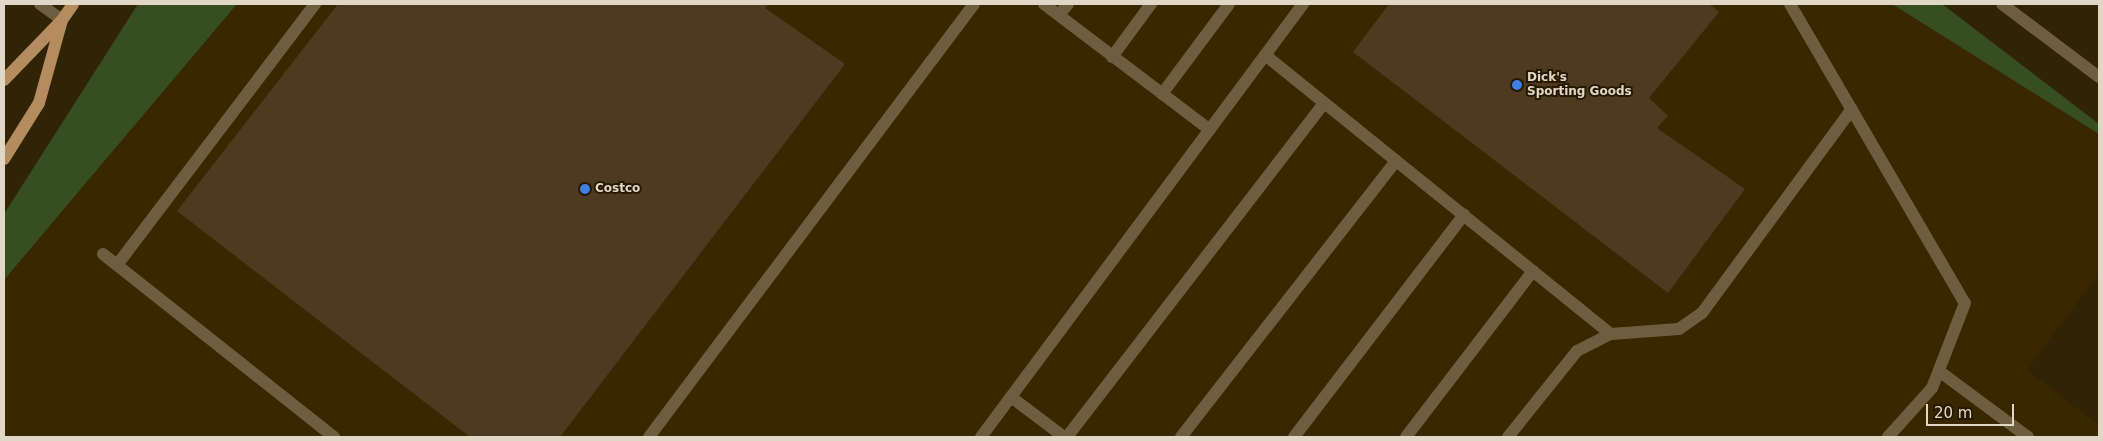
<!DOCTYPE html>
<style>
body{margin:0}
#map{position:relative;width:2103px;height:441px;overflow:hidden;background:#312305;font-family:"DejaVu Sans",sans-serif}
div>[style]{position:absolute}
.built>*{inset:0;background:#392700}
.green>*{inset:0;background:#374e21}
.building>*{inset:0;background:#4e3a20}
.minor>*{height:12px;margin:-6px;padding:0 6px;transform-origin:6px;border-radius:6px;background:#6e5e40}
.major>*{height:12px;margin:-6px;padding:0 6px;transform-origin:6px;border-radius:6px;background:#b48c60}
.dots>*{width:14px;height:14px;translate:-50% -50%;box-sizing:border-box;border:2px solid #271900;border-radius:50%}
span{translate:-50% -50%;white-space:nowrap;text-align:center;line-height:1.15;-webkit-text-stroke:4px #271900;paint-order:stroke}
.poi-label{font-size:12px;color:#e0d7c6;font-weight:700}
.left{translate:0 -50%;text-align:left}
.frame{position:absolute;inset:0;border:5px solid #e0d7c6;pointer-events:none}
.scale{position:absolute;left:1926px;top:404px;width:88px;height:22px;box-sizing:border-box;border:2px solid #e0d7c6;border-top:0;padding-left:6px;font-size:15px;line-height:18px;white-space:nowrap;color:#e0d7c6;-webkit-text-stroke:4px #271900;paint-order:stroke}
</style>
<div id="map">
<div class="built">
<i style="clip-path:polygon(237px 4px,1892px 4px,2099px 134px,2099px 273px,2027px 370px,2099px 425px,2099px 437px,4px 437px,4px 280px)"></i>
</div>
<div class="green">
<i style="clip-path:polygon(138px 4px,237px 4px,4px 280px,4px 214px)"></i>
<i style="clip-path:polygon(1892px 4px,1942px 4px,2099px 124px,2099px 134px)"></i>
</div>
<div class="building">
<i style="clip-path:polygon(338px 4px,769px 4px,765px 8px,845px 64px,560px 437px,470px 437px,177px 211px)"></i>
<i style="clip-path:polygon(1389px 4px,1709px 4px,1719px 12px,1649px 98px,1668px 116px,1657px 128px,1745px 189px,1668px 293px,1353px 52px)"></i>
</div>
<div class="minor">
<i style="left:40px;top:4px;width:27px;rotate:36deg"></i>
<i style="left:1044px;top:4px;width:208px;rotate:37.2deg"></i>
<i style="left:1790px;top:4px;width:346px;rotate:59.7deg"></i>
<i style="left:1965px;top:303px;width:91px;rotate:111.2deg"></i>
<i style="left:1932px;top:388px;width:66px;rotate:131.9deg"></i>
<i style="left:2002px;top:4px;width:121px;rotate:37deg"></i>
<i style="left:1059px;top:15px;width:14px;rotate:-51deg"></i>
<i style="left:1265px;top:55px;width:444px;rotate:38.9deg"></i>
<i style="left:1112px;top:57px;width:66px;rotate:-53.7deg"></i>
<i style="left:1162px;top:94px;width:112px;rotate:-53.3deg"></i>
<i style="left:103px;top:254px;width:295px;rotate:38.4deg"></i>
<i style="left:117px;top:265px;width:328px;rotate:-52.8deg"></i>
<i style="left:1939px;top:371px;width:111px;rotate:36.6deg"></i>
<i style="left:1011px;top:397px;width:66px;rotate:37deg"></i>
<i style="left:649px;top:437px;width:541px;rotate:-53.11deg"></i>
<i style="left:981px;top:437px;width:540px;rotate:-53.36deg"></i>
<i style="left:1067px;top:437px;width:421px;rotate:-52.4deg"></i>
<i style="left:1181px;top:437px;width:350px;rotate:-52.1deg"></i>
<i style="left:1294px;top:437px;width:280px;rotate:-52.6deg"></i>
<i style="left:1406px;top:437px;width:209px;rotate:-52.6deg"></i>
<i style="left:1508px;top:437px;width:110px;rotate:-51.3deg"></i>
<i style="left:1577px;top:351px;width:38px;rotate:-27deg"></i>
<i style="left:1611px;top:334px;width:68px;rotate:-4.2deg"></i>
<i style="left:1679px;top:329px;width:28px;rotate:-35deg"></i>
<i style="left:1702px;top:313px;width:253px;rotate:-53.7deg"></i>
</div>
<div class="major">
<i style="left:4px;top:80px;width:83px;rotate:-46deg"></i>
<i style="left:62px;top:20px;width:19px;rotate:-55deg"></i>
<i style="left:4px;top:159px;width:66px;rotate:-58deg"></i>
<i style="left:39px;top:103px;width:86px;rotate:-74.5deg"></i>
</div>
<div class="dots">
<i style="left:1517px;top:85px;background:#3f7fe0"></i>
<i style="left:585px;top:189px;background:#3f7fe0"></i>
</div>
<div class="poi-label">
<span class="left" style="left:1527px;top:85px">Dick's<br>Sporting Goods</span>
<span class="left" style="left:595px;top:189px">Costco</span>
</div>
<div class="frame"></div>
<div class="scale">20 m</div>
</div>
